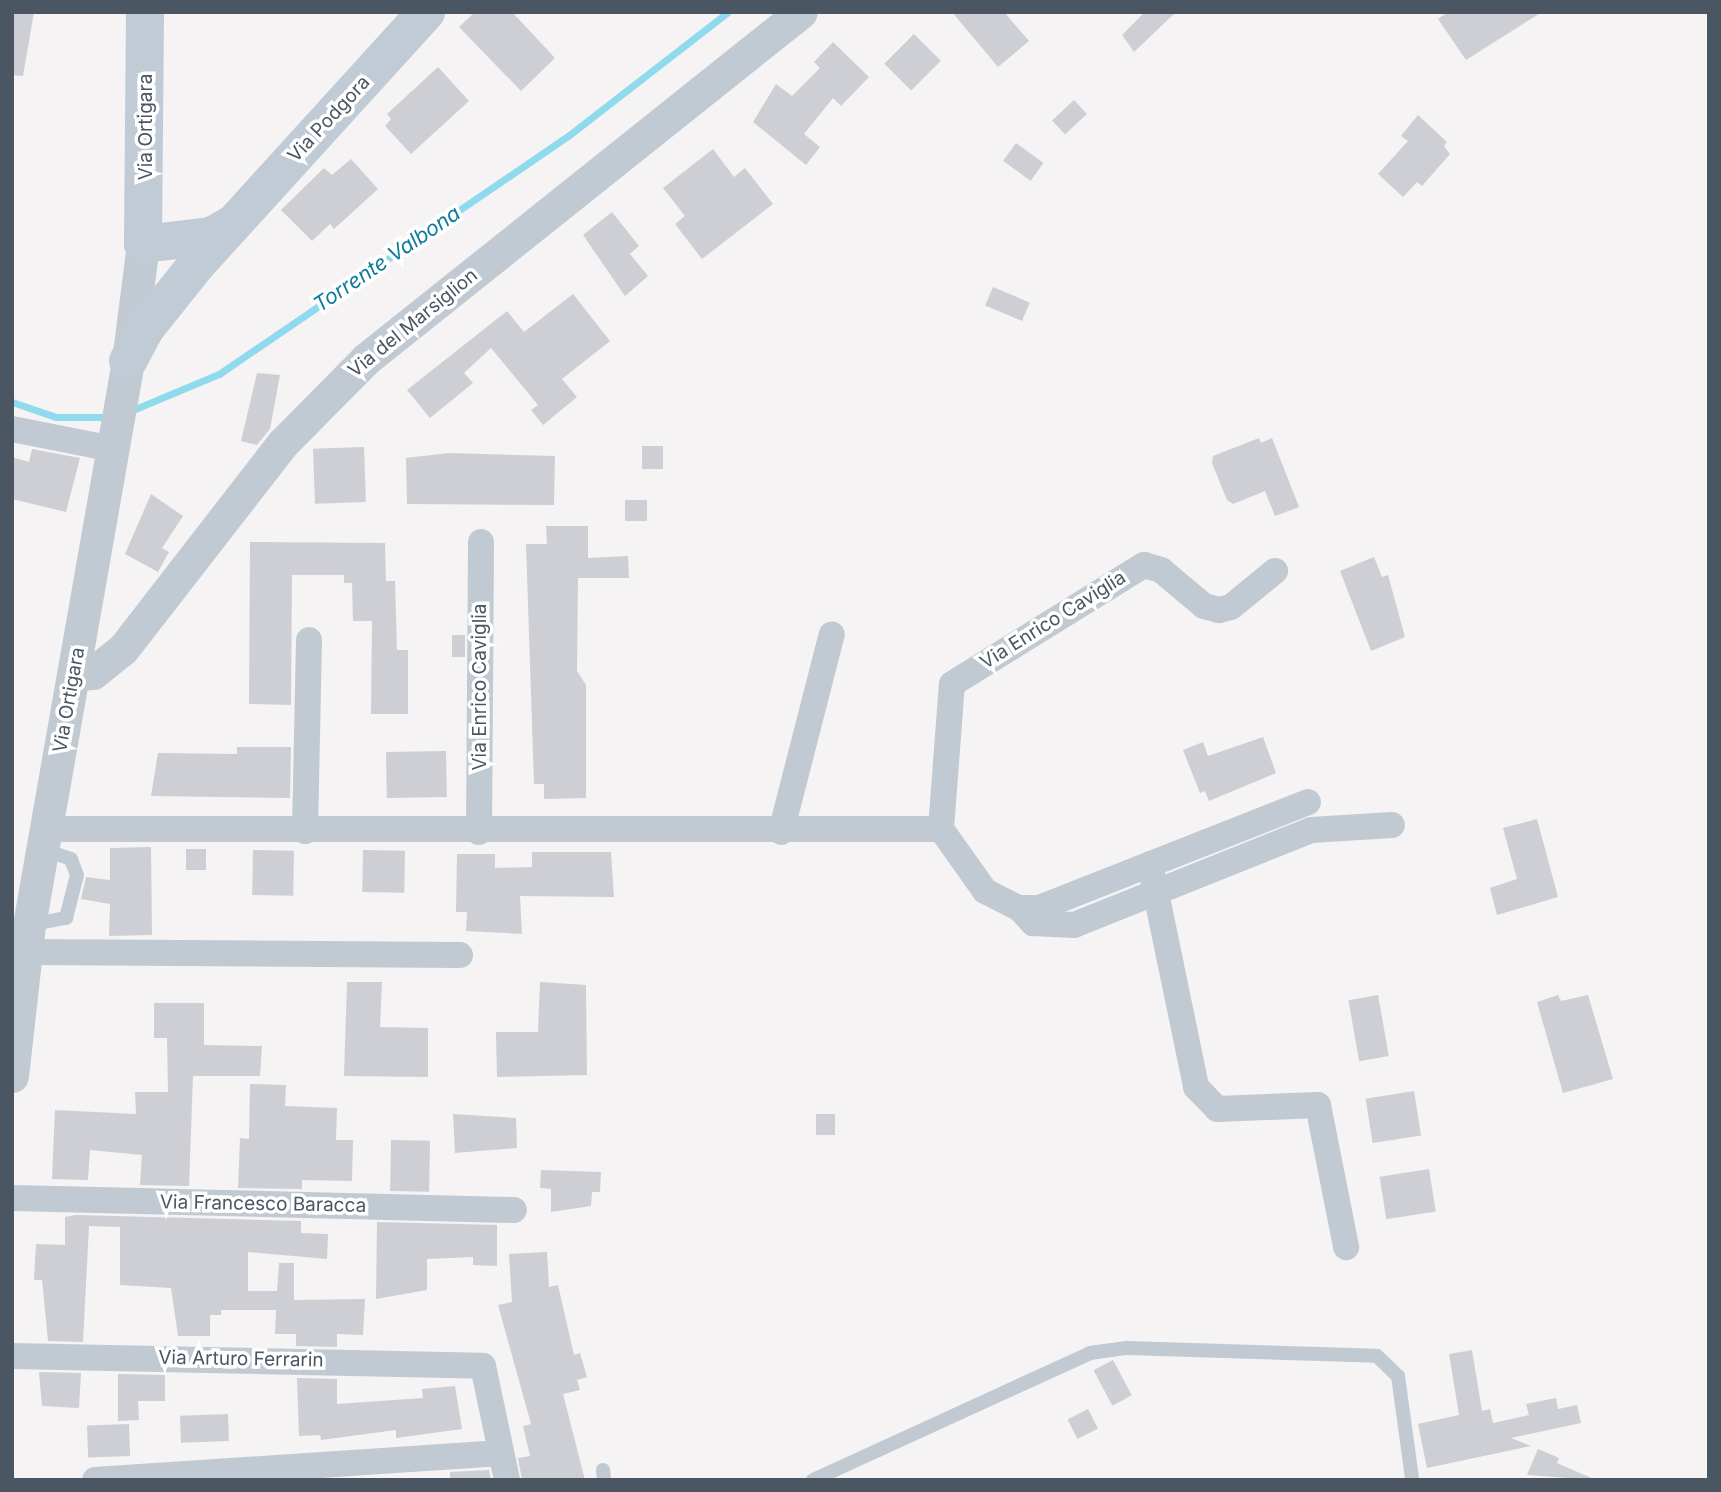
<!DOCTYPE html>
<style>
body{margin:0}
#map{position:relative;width:1721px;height:1492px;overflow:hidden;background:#f5f3f3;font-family:Inter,sans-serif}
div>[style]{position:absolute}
.stream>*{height:7px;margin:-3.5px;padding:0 3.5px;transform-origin:3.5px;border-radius:3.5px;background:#90daee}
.building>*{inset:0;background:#cdcfd5;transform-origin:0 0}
.service>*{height:14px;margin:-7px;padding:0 7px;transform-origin:7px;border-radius:7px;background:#c1cad2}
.minor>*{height:26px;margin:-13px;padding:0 13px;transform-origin:13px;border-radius:13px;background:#c1cad2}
.tertiary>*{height:33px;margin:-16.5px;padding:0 16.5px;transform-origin:16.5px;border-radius:16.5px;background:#c1cad2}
.secondary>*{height:38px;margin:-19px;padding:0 19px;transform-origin:19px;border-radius:19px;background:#c1cbd6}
span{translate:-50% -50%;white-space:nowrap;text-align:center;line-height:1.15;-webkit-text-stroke:7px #fff;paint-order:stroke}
.street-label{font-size:19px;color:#4a5661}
.water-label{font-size:21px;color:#0c7c9b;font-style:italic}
.frame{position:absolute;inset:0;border:14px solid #4a5661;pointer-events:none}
</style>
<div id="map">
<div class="stream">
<i style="left:12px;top:402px;width:46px;rotate:18.8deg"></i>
<i style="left:56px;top:417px;width:54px"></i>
<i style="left:128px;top:412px;width:99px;rotate:-22.7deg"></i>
<i style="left:219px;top:374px;width:422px;rotate:-34.3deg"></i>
<i style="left:568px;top:136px;width:202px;rotate:-37.8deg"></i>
</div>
<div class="building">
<i style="clip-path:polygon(12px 12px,34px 12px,23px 76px,12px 75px)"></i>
<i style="clip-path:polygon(475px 12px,512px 12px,555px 58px,521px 91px,459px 27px)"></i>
<i style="clip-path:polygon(952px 12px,1004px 12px,1029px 41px,998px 67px)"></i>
<i style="clip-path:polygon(1145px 12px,1176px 12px,1134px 52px,1122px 35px)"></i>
<i style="clip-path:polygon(1448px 12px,1542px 12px,1466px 60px,1438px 19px)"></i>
<i style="left:914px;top:34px;width:38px;height:42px;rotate:45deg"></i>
<i style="clip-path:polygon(833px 42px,869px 77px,841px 106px,833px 98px,804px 134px,820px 147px,806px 165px,753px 122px,776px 84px,792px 96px,820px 68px,814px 62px)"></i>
<i style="clip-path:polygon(438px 67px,469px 101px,411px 154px,385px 126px,391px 119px,387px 114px)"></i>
<i style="left:1074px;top:100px;width:19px;height:30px;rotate:47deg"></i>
<i style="clip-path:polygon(1418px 115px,1447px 142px,1444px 146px,1450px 154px,1422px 186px,1417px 182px,1403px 197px,1378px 174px,1408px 141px,1401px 136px)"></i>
<i style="left:1016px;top:143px;width:34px;height:22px;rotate:36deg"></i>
<i style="clip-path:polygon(713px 149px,734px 177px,745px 168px,773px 204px,702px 259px,675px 224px,685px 216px,663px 188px)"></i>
<i style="clip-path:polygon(351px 159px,378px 189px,334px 229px,330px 224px,312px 241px,281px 210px,324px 168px,332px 175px)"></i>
<i style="clip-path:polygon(612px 212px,639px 246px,630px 254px,648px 276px,625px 296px,583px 235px)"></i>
<i style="left:993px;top:287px;width:40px;height:20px;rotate:23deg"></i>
<i style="clip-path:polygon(573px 294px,610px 341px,562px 379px,577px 397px,543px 425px,531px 410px,538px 405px,491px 348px,464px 373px,473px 383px,430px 418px,407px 390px,507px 311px,524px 332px)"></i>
<i style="clip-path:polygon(257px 373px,280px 375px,270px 429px,257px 445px,241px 441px)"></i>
<i style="clip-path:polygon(1259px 438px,1261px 443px,1272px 438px,1299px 507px,1275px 516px,1265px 491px,1233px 504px,1227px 500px,1212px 463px,1213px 456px)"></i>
<i style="left:642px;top:446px;width:21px;height:23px"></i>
<i style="left:364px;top:447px;width:55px;height:51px;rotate:88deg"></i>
<i style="clip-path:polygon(32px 449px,80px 458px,66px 512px,12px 499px,12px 457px,29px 462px)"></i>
<i style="clip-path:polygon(449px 453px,555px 456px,554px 505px,407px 504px,406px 458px)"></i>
<i style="clip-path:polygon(151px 494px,183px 516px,162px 548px,169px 552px,158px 572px,125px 554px)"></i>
<i style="left:625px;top:500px;width:22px;height:21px"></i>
<i style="clip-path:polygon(546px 526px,588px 526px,588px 558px,628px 556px,629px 578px,578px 578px,577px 671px,586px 685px,586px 798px,544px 799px,544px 784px,534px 784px,526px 544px,547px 544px)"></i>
<i style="clip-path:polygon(250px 542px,385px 543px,386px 581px,395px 581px,397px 650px,408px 650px,408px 714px,371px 714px,372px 621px,353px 621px,352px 583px,344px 583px,344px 575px,292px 575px,291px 705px,249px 704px)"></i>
<i style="clip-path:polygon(1374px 557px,1382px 577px,1388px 575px,1405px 637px,1371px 651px,1340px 571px)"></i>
<i style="left:452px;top:635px;width:13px;height:22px"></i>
<i style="clip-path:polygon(1263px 737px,1276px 773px,1209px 801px,1205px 791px,1200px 793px,1183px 750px,1203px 742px,1208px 756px)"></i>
<i style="clip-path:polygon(237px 747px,291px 747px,290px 798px,151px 796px,158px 753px,237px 754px)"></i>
<i style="left:446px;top:751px;width:46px;height:60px;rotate:89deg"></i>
<i style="clip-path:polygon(1537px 819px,1558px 897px,1497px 915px,1490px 888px,1517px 879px,1503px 828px)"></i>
<i style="clip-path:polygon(151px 847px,152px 935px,109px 936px,110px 904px,81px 899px,86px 877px,110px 880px,110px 848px)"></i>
<i style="left:186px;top:849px;width:20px;height:21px"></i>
<i style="left:253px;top:850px;width:41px;height:45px;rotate:1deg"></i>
<i style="left:363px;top:850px;width:42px;height:42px;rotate:1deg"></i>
<i style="clip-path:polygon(532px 852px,611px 852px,614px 897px,520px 896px,522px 934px,466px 931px,467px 912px,456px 912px,457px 854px,495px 854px,495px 868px,532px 867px)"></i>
<i style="clip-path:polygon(347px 982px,382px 982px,380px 1027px,428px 1028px,428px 1077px,344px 1076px)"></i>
<i style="clip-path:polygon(540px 982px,586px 985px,587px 1075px,497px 1077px,496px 1032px,538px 1032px)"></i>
<i style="left:1378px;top:995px;width:62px;height:30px;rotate:80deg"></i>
<i style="clip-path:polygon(1558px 995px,1561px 1001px,1588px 995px,1613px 1079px,1563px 1093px,1537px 1002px)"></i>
<i style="clip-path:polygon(154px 1003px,204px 1003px,204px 1045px,262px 1046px,260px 1076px,193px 1076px,189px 1186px,140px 1185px,142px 1155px,90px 1150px,88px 1180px,52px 1179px,55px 1110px,136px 1114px,135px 1092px,168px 1092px,167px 1038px,154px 1038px)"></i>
<i style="clip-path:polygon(250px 1084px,286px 1085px,285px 1106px,337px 1108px,336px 1140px,353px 1140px,352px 1181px,302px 1180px,302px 1189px,238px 1188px,240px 1138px,249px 1139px)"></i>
<i style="left:1414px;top:1091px;width:45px;height:49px;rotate:81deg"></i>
<i style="clip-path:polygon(453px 1114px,516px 1118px,517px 1148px,455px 1153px)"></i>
<i style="left:816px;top:1114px;width:19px;height:21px"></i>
<i style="left:391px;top:1140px;width:39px;height:51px;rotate:1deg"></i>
<i style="left:1429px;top:1169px;width:43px;height:50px;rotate:81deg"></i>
<i style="clip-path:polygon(541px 1170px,601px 1172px,600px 1192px,592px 1192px,591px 1206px,551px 1212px,551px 1189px,540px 1188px)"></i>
<i style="clip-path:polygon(76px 1215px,301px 1221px,301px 1233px,328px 1234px,327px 1259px,248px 1252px,248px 1291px,277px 1291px,279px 1263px,294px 1263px,294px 1300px,365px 1299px,363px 1335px,337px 1334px,337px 1347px,296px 1346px,296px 1334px,275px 1334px,276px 1310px,221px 1310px,221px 1315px,210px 1315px,210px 1336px,178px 1336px,171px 1288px,120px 1285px,120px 1227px,89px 1226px,83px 1342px,48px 1341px,42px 1280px,34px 1280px,36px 1244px,65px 1245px,65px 1217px)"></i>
<i style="clip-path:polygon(377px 1222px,497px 1225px,497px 1266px,473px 1265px,473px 1257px,427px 1259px,427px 1290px,376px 1299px)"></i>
<i style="clip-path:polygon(547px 1252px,549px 1287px,558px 1285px,574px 1355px,580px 1353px,587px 1377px,577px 1380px,580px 1390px,563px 1394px,585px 1480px,522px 1480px,518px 1458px,530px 1456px,523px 1426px,531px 1424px,498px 1305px,512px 1302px,509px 1254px)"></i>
<i style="clip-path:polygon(1472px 1350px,1482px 1411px,1490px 1409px,1493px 1423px,1529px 1415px,1526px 1404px,1556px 1398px,1558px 1409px,1577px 1405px,1581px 1423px,1511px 1438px,1531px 1446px,1427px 1468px,1418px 1424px,1459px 1415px,1449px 1354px)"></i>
<i style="left:1113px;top:1360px;width:40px;height:22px;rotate:62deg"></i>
<i style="clip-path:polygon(39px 1372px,81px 1373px,79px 1408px,42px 1406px)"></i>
<i style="clip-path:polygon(118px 1374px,165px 1375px,165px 1401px,138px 1401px,139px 1420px,118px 1421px)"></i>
<i style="clip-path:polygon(297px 1378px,337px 1379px,337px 1404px,423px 1398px,422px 1389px,455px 1386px,462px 1429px,396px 1438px,396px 1430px,321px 1440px,320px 1435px,299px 1436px)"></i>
<i style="left:1088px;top:1409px;width:22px;height:23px;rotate:63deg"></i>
<i style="left:228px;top:1414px;width:27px;height:48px;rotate:88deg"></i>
<i style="left:129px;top:1424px;width:32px;height:42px;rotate:88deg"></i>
<i style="clip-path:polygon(1538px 1449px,1559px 1458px,1557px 1463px,1596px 1480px,1527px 1475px)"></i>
<i style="clip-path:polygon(489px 1470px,491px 1480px,450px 1480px,450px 1472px)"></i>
</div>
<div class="service">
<i style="left:29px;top:925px;width:38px;rotate:-11deg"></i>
<i style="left:66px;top:918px;width:44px;rotate:-75.7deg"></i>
<i style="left:77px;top:875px;width:17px;rotate:-111deg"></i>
<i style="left:71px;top:859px;width:31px;rotate:-161deg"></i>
<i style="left:603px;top:1470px;width:10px;rotate:84deg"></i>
<i style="left:813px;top:1480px;width:305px;rotate:-24.6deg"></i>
<i style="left:1090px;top:1353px;width:37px;rotate:-8deg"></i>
<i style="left:1127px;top:1348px;width:250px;rotate:1.8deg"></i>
<i style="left:1377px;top:1356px;width:29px;rotate:44deg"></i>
<i style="left:1398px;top:1376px;width:103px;rotate:82.2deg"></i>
</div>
<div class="minor">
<i style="left:12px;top:429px;width:103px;rotate:11.2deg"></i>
<i style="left:46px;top:829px;width:895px"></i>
<i style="left:941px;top:829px;width:76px;rotate:54.6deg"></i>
<i style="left:985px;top:891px;width:38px;rotate:27deg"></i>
<i style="left:1019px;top:908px;width:20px"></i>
<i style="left:1039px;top:908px;width:289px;rotate:-21.5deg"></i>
<i style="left:941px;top:829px;width:145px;rotate:-85.7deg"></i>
<i style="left:952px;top:684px;width:226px;rotate:-31.8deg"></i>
<i style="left:1144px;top:565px;width:18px;rotate:16deg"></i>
<i style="left:1161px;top:570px;width:56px;rotate:39.9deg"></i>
<i style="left:1204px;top:606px;width:16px;rotate:15deg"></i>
<i style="left:1219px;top:610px;width:12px;rotate:-14deg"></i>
<i style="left:1231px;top:607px;width:57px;rotate:-39.3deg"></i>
<i style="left:305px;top:831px;width:191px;rotate:-88.8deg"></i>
<i style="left:479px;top:832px;width:290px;rotate:-89.6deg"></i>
<i style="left:781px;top:832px;width:204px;rotate:-75.6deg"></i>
<i style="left:1150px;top:864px;width:228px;rotate:78.3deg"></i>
<i style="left:1196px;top:1087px;width:30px;rotate:46deg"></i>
<i style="left:1217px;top:1109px;width:101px;rotate:-2.3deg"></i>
<i style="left:1318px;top:1105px;width:145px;rotate:78.8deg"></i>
<i style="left:1019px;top:908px;width:21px;rotate:47deg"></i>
<i style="left:1033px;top:923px;width:41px;rotate:2.8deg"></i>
<i style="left:1074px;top:925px;width:255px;rotate:-21.8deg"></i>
<i style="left:1311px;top:830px;width:81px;rotate:-3.5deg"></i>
<i style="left:25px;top:952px;width:435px;rotate:0.4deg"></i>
<i style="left:12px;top:1198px;width:502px;rotate:1.37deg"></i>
<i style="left:12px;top:1356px;width:471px;rotate:1.2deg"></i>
<i style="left:483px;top:1366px;width:116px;rotate:78.1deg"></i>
<i style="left:95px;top:1480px;width:407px;rotate:-3.8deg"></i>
</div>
<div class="tertiary">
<i style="left:73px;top:675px;width:20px;rotate:-6deg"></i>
<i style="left:93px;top:673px;width:38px;rotate:-39deg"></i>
<i style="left:123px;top:649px;width:261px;rotate:-52.2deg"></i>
<i style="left:283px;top:443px;width:118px;rotate:-45.3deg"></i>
<i style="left:366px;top:359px;width:556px;rotate:-38.58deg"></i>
<i style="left:12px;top:1076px;width:152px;rotate:-83.6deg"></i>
<i style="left:29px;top:925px;width:573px;rotate:-80.04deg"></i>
<i style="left:128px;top:361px;width:118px;rotate:-82.7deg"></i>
</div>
<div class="secondary">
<i style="left:145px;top:12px;width:232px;rotate:90.5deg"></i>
<i style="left:143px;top:244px;width:68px;rotate:-6.7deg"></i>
<i style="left:211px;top:236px;width:21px;rotate:-29deg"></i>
<i style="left:128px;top:361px;width:36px;rotate:-62deg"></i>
<i style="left:145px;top:329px;width:82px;rotate:-51.4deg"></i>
<i style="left:196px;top:265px;width:342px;rotate:-47.7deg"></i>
</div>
<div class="street-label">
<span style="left:329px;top:119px;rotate:-47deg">Via Podgora</span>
<span style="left:146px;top:127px;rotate:-90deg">Via Ortigara</span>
<span style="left:413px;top:323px;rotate:-39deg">Via del Marsiglion</span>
<span style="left:1053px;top:620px;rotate:-32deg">Via Enrico Caviglia</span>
<span style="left:480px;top:687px;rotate:-90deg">Via Enrico Caviglia</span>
<span style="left:69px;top:700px;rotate:-80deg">Via Ortigara</span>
<span style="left:263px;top:1204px;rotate:1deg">Via Francesco Baracca</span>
<span style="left:241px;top:1359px;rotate:1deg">Via Arturo Ferrarin</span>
</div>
<div class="water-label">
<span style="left:387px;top:259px;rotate:-34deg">Torrente Valbona</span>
</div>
<div class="frame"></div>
</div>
